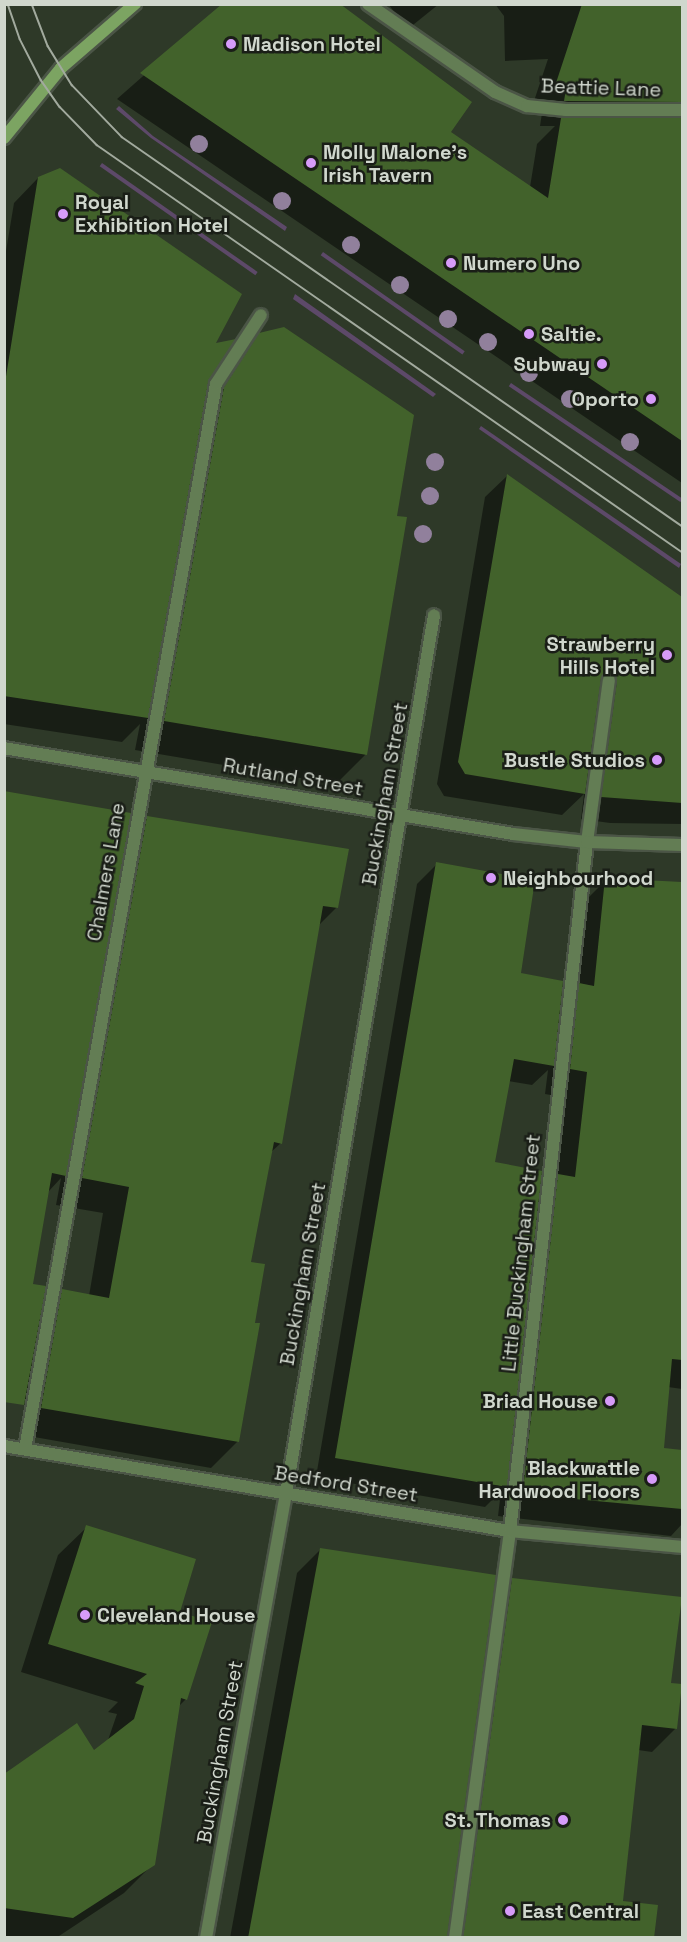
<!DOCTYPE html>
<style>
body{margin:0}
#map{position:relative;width:687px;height:1942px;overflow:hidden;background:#2e3928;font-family:"Space Grotesk",sans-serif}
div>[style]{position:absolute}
.green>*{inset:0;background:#5d4969;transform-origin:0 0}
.shadow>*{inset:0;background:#0007}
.building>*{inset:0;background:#42622b}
.roads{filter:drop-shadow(2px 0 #4b5546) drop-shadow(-2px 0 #4b5546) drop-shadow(0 2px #4b5546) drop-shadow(0 -2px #4b5546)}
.lane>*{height:12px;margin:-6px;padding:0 6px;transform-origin:6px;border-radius:6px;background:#637d54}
.street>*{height:12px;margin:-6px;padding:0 6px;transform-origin:6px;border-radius:6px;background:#637d54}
.secondary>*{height:12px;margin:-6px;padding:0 6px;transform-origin:6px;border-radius:6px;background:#7ca462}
.tram>*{height:1.5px;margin:-0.75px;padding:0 0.75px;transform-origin:0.75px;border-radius:0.75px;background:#a2aa9e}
.trees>*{width:18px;height:18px;margin:-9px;border-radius:50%;background:#91809c}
.dots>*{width:16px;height:16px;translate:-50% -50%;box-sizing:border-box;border:3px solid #1a1e17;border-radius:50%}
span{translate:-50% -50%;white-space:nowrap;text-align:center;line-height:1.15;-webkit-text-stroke:5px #1a1e17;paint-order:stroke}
.poi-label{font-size:20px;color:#d0d7cd;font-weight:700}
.left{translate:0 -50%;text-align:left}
.right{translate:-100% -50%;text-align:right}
.street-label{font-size:20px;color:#d0d7cd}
.frame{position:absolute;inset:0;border:6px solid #d0d7cd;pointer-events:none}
</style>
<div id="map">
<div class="green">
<i style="clip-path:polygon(119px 106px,153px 136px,287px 227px,285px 231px,151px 138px,116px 109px)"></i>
<i style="left:102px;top:163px;width:190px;height:4px;rotate:35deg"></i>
<i style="left:323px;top:252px;width:173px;height:4px;rotate:35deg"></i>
<i style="clip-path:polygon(295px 294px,436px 394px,433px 397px,293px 299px)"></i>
<i style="left:511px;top:383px;width:207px;height:4px;rotate:34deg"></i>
<i style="clip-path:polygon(481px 426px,681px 564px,679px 568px,479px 429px)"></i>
</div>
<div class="shadow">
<i style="clip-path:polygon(225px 4px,449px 132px,530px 187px,537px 144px,555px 126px,540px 126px,542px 113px,530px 113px,548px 59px,505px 61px,504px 16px,495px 4px,682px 4px,682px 483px,117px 99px)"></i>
<i style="clip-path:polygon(388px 4px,439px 4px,408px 29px)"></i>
<i style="clip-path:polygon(38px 178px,213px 346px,202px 407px,230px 364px,260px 335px,395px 517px,365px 755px,336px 784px,135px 750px,140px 724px,122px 742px,4px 724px,4px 263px,14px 203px)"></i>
<i style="clip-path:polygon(507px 476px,682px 599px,682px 824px,610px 823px,581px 819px,584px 794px,562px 815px,444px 796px,437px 784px,485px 497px)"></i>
<i style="clip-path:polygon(evenodd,4px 793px,124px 841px,147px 818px,337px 907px,318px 926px,281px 1143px,270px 1153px,250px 1263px,238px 1441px,211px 1468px,34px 1437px,40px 1404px,21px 1401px,4px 793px,61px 1178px,56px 1205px,103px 1213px,89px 1296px,63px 1291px,39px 1314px,31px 1285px,48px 1192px,61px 1178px)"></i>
<i style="clip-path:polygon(evenodd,437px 864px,519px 974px,559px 1006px,571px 994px,580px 906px,606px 880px,682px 884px,682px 1389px,668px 1387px,662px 1450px,682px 1451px,682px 1524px,671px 1536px,498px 1516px,501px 1491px,485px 1507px,316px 1477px,417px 884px,437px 864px,548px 1070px,545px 1094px,562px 1097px,552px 1182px,538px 1196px,493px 1163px,508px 1081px,532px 1085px,548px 1070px)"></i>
<i style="clip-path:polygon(87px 1527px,178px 1613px,186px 1699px,178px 1707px,153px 1864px,124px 1893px,56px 1938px,4px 1938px,4px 1776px,94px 1752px,108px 1740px,117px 1714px,108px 1712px,118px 1702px,21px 1672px,58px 1555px)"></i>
<i style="clip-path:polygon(320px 1550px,491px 1601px,513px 1579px,670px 1684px,676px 1728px,652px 1752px,638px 1750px,621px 1902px,652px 1938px,230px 1938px,297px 1573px)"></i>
</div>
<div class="building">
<i style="clip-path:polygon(222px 4px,340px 4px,472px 102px,451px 132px,548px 198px,561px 118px,682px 118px,682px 441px,140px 73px)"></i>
<i style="clip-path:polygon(582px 4px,682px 4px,682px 102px,564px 101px,566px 89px,554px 89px)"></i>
<i style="clip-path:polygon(60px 168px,242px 294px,216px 343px,236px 339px,208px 383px,148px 718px,4px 696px,4px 389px,38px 177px)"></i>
<i style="clip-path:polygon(284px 327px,414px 415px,397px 516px,407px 517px,367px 755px,164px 721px,224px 387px,259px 333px)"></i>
<i style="clip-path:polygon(507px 474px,682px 597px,682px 803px,601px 797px,617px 681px,611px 672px,601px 679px,585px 794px,465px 774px,458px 762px)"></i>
<i style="clip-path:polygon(4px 791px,131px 813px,66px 1176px,52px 1173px,33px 1284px,46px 1286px,24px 1405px,4px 1402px)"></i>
<i style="clip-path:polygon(147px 816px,349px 849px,338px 908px,323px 906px,282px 1144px,274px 1142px,251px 1262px,265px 1264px,255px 1323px,260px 1323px,239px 1442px,41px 1408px,62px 1289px,109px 1298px,129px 1187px,82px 1178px)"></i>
<i style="clip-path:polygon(436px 862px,535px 880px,521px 973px,563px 981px,554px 1066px,514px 1059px,495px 1162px,542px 1171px,507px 1487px,335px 1458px)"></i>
<i style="clip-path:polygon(605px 878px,682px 882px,682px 1360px,672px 1359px,664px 1448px,682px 1450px,682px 1509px,542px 1496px,523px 1490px,558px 1174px,575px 1177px,587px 1072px,570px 1069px,579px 983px,594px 986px)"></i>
<i style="clip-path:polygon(86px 1525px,196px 1559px,180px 1612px,212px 1622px,187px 1700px,181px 1698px,155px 1865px,73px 1918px,4px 1908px,4px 1774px,77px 1723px,94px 1750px,134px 1719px,144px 1686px,135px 1683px,147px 1674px,48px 1644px)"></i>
<i style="clip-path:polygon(320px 1548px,496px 1575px,447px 1938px,248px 1938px)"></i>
<i style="clip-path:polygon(512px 1578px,682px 1597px,671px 1683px,682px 1684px,677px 1729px,642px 1725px,623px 1901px,658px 1905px,654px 1938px,463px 1938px)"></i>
</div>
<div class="roads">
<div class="lane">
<i style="left:368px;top:4px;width:155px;rotate:34.7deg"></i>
<i style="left:495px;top:92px;width:35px;rotate:24deg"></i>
<i style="left:527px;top:106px;width:39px;rotate:6deg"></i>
<i style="left:566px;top:110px;width:116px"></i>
<i style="left:25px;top:1449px;width:1082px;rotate:-79.83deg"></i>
<i style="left:216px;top:384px;width:82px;rotate:-56.9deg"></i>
<i style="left:455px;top:1938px;width:411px;rotate:-82.3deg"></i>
<i style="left:510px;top:1531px;width:693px;rotate:-83.62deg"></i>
<i style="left:587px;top:842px;width:163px;rotate:-82.3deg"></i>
</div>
<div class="street">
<i style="left:4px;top:748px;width:516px;rotate:9.59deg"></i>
<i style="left:513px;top:834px;width:74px;rotate:6.2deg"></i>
<i style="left:587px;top:842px;width:95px;rotate:1.8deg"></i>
<i style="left:4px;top:1446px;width:513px;rotate:9.54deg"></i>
<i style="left:510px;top:1531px;width:173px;rotate:5.3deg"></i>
<i style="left:206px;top:1938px;width:451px;rotate:-79.8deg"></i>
<i style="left:286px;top:1494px;width:891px;rotate:-80.44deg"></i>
</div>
<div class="secondary">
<i style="left:4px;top:138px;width:90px;rotate:-50.8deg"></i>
<i style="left:61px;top:68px;width:98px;rotate:-40.9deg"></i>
</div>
</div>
<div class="tram">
<i style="left:8px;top:4px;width:37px;rotate:71deg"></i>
<i style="left:20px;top:39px;width:46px;rotate:62.9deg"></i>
<i style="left:41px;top:80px;width:33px;rotate:55deg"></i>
<i style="left:60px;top:107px;width:53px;rotate:45.8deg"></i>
<i style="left:97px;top:145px;width:713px;rotate:34.83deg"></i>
<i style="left:32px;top:4px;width:45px;rotate:69.1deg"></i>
<i style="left:48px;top:46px;width:46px;rotate:58.4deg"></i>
<i style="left:72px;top:85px;width:72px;rotate:46.1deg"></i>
<i style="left:122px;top:137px;width:682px;rotate:34.79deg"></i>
</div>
<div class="trees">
<i style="left:199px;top:144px"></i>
<i style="left:282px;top:201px"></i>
<i style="left:351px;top:245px"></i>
<i style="left:400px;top:285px"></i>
<i style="left:448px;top:319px"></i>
<i style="left:488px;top:342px"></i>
<i style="left:529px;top:373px"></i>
<i style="left:570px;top:399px"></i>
<i style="left:630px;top:442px"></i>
<i style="left:435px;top:462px"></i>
<i style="left:430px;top:496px"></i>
<i style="left:423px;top:534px"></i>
</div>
<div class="dots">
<i style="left:231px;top:44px;background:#d69bf9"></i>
<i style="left:311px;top:163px;background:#d69bf9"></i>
<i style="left:63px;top:214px;background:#d69bf9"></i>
<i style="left:451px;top:263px;background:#d69bf9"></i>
<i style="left:529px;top:334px;background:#d69bf9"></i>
<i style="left:602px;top:364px;background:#d69bf9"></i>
<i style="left:651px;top:399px;background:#d69bf9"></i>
<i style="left:667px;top:655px;background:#d69bf9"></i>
<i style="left:657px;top:760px;background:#d69bf9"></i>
<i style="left:491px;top:878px;background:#d69bf9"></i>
<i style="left:610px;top:1401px;background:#d69bf9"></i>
<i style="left:652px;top:1479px;background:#d69bf9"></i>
<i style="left:85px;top:1615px;background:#d69bf9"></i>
<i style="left:563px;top:1820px;background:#d69bf9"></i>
<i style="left:510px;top:1911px;background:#d69bf9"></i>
</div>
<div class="poi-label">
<span class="left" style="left:243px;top:44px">Madison Hotel</span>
<span class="left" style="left:323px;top:164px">Molly Malone's<br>Irish Tavern</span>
<span class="left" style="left:75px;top:214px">Royal<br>Exhibition Hotel</span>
<span class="left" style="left:463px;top:263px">Numero Uno</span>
<span class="left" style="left:541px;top:334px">Saltie.</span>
<span class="right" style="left:590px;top:364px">Subway</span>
<span class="right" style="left:639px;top:399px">Oporto</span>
<span class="right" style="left:655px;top:656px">Strawberry<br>Hills Hotel</span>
<span class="right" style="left:645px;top:760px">Bustle Studios</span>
<span class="left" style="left:503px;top:878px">Neighbourhood</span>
<span class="right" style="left:598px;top:1401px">Briad House</span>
<span class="right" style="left:640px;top:1480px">Blackwattle<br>Hardwood Floors</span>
<span class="left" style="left:97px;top:1615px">Cleveland House</span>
<span class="right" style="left:551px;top:1820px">St. Thomas</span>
<span class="left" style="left:522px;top:1911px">East Central</span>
</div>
<div class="street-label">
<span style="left:601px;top:88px;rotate:2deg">Beattie Lane</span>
<span style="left:293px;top:777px;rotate:10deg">Rutland Street</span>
<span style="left:385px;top:794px;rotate:-80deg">Buckingham Street</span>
<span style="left:106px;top:872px;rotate:-80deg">Chalmers Lane</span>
<span style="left:521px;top:1253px;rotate:-84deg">Little Buckingham Street</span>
<span style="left:303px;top:1274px;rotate:-80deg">Buckingham Street</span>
<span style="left:346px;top:1484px;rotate:9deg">Bedford Street</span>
<span style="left:220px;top:1752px;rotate:-80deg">Buckingham Street</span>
</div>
<div class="frame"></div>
</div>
